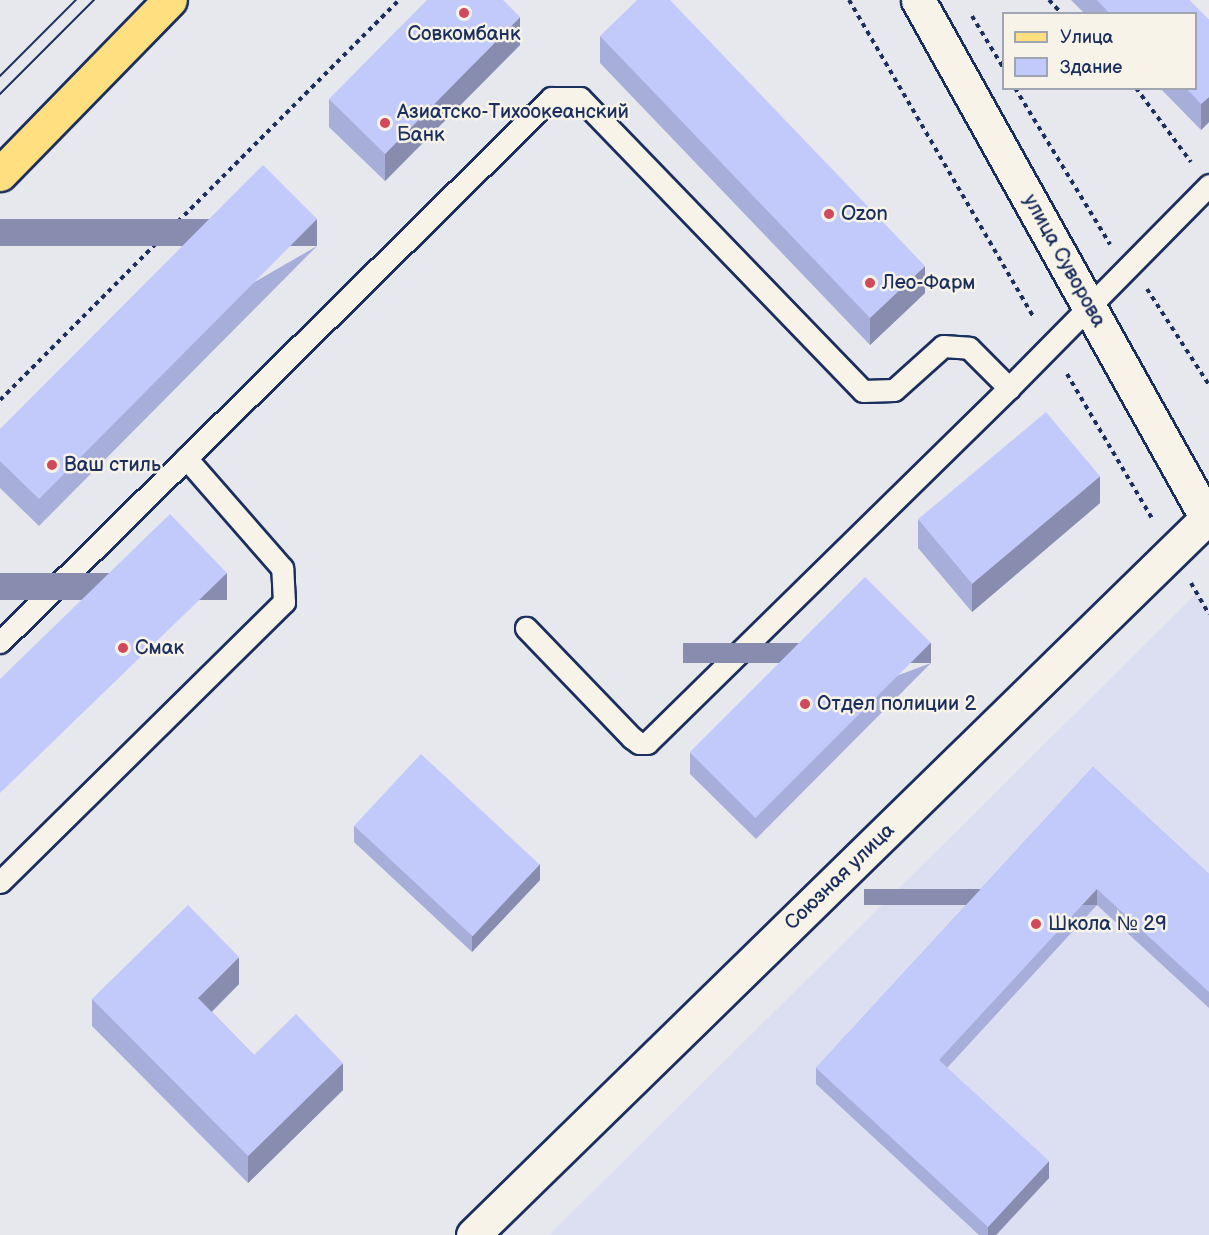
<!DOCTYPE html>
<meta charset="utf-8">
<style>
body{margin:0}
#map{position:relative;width:1209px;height:1235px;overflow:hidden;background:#e7e7ee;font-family:"Balsamiq Sans",sans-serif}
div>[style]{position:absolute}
.built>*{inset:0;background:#dcdef2}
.path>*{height:4px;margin-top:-2px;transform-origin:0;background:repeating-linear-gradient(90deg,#1b2f5e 0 4.5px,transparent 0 9px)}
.roads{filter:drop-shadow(2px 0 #1b2f5e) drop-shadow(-2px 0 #1b2f5e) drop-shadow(0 2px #1b2f5e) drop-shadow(0 -2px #1b2f5e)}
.lane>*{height:21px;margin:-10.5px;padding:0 10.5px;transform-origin:10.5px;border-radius:10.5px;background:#f7f3e8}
.street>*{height:33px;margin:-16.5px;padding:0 16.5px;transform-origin:16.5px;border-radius:16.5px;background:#f7f3e8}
.secondary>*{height:33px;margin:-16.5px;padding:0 16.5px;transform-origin:16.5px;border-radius:16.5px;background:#f7f3e8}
.primary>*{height:33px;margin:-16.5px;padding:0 16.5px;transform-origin:16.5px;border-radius:16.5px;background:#ffdf80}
.tram>*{height:1.5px;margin:-0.75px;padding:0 0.75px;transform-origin:0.75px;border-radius:0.75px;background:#1b2f5e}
.wall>*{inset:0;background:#a7aed9}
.shaded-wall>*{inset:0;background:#888db0;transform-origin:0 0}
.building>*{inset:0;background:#c2cafc;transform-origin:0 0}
.dots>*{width:16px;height:16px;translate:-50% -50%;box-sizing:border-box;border:3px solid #f7f3e8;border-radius:50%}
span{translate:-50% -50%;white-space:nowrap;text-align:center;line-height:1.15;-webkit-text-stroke:5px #f7f3e8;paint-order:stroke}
.poi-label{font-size:20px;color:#1b2f5e}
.left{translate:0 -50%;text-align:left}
.street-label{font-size:20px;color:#1b2f5e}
.legend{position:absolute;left:1002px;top:12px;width:195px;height:78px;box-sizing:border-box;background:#f7f3e8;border:2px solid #9fa5b1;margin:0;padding:8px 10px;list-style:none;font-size:18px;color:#1b2f5e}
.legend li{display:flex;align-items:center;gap:12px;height:30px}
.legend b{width:30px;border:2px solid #9fa5b1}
</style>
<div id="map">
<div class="built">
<i style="clip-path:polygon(1197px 593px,1209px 614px,1209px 1235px,549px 1235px)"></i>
</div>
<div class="path">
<i style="left:849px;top:0;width:368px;rotate:59.8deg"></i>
<i style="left:1049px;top:0;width:19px;rotate:47deg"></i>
<i style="left:972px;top:16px;width:62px;rotate:58.9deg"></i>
<i style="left:1015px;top:88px;width:183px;rotate:58.7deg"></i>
<i style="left:1136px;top:88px;width:92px;rotate:53.4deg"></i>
<i style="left:1147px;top:289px;width:114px;rotate:57.1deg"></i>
<i style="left:1067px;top:374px;width:169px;rotate:59.5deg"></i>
<i style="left:0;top:400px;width:565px;rotate:-45.07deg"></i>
<i style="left:1191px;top:583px;width:36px;rotate:60deg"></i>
</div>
<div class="roads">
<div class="lane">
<i style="left:1009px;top:388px;width:285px;rotate:-45.4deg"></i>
<i style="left:0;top:642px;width:774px;rotate:-44.63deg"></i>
<i style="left:551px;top:98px;width:29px"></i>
<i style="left:580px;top:98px;width:407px;rotate:46deg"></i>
<i style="left:863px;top:391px;width:31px;rotate:-2deg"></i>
<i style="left:894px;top:390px;width:66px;rotate:-41.9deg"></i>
<i style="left:943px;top:346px;width:26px;rotate:4deg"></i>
<i style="left:969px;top:348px;width:57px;rotate:45deg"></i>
<i style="left:1009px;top:388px;width:507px;rotate:135.56deg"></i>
<i style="left:647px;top:743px;width:8px;rotate:180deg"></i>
<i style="left:639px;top:743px;width:9px;rotate:-144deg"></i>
<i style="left:632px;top:738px;width:153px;rotate:-133.9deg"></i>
<i style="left:0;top:882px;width:399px;rotate:-44.6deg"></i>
<i style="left:284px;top:602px;width:34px;rotate:-93deg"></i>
<i style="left:282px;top:568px;width:146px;rotate:-131.1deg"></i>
</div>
<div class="street">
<i style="left:473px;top:1235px;width:1026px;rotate:-44.33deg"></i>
</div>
<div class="secondary">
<i style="left:918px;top:0;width:598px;rotate:60.86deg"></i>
</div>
<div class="primary">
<i style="left:0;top:174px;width:243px;rotate:-45.7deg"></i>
</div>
</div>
<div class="tram">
<i style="left:0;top:76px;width:107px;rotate:-45deg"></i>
<i style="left:0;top:94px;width:133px;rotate:-45deg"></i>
</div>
<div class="wall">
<i style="clip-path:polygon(1071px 0,1189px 0,1209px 20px,1209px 122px,1201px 130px,1160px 88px,1196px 88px,1196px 14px,1085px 14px)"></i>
<i style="clip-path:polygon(600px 36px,925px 293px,870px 345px,600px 63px)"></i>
<i style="clip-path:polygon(520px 45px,385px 181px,329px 127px,329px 99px)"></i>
<i style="clip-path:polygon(317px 246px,39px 526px,0 488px,0 429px)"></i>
<i style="clip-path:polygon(1100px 503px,972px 612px,918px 548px,918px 520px)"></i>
<i style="clip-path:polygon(931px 663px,756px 839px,690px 774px,690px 753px)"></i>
<i style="clip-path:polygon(1093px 767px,1209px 874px,1209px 1008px,1097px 905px,947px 1068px,1049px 1178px,996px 1235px,979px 1235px,816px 1084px,816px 1068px)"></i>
<i style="clip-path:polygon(354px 826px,540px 880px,472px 952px,354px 842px)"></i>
<i style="clip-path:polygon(239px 984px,212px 1012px,254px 1055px,343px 1090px,248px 1183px,92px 1026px,92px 999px)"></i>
</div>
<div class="shaded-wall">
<i style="clip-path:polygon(520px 17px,520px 45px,385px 181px,385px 154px)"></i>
<i style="clip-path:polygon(1209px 97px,1209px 122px,1201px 130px,1201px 104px)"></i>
<i style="left:317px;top:219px;width:27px;height:395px;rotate:90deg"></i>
<i style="clip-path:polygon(925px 266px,925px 293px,870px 345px,870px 318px)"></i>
<i style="clip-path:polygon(1100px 476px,1100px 503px,972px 612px,972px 584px)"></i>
<i style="left:227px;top:573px;width:27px;height:316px;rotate:90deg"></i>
<i style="left:931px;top:643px;width:20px;height:248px;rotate:90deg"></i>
<i style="clip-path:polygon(540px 864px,540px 880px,472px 952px,472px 936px)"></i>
<i style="left:1097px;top:889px;width:16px;height:233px;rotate:90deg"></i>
<i style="clip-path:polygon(239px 957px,239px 984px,198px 1025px,198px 998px)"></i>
<i style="clip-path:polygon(343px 1063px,343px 1090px,248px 1183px,248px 1156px)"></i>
<i style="clip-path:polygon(1049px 1161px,1049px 1178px,996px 1235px,988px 1235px,988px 1227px)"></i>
</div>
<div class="building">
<i style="clip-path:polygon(427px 0,503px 0,520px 17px,385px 154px,329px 99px)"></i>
<i style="clip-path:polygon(637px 0,670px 0,925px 266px,870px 318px,600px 36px)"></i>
<i style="clip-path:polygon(1097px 0,1189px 0,1209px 20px,1209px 97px,1201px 104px,1186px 88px,1196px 88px,1196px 14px,1110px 14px)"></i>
<i style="clip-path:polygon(263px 165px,317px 219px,39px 499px,0 461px,0 429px)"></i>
<i style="left:1046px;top:412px;width:84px;height:167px;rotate:50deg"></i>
<i style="clip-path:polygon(170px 514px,227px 573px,0 793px,0 679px)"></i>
<i style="left:865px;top:577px;width:93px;height:248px;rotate:45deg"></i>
<i style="left:421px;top:754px;width:162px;height:98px;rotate:43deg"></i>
<i style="clip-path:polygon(1093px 767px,1209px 874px,1209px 992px,1097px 889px,939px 1060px,1049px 1161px,988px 1227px,816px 1068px)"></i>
<i style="clip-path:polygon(188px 905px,239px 957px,198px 998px,254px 1055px,296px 1014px,343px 1063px,248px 1156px,92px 999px)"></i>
</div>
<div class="dots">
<i style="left:464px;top:13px;background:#d1495b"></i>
<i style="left:385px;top:123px;background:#d1495b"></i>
<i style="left:829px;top:214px;background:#d1495b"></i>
<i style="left:870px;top:283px;background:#d1495b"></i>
<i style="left:52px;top:465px;background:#d1495b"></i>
<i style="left:123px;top:648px;background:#d1495b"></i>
<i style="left:805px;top:704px;background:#d1495b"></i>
<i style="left:1036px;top:924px;background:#d1495b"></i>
</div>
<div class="poi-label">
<span style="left:464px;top:34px">Совкомбанк</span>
<span class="left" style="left:397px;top:124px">Азиатско-Тихоокеанский<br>Банк</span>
<span class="left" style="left:841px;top:214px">Ozon</span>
<span class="left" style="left:882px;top:283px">Лео-Фарм</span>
<span class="left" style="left:64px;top:465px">Ваш стиль</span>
<span class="left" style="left:135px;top:648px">Смак</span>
<span class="left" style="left:817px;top:704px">Отдел полиции 2</span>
<span class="left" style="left:1048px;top:924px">Школа № 29</span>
</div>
<div class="street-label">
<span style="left:1064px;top:261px;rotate:61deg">улица Суворова</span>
<span style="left:840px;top:877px;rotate:-44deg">Союзная улица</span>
</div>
<ul class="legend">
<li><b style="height:8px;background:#ffdf80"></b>Улица</li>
<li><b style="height:16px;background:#c2cafc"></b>Здание</li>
</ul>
</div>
